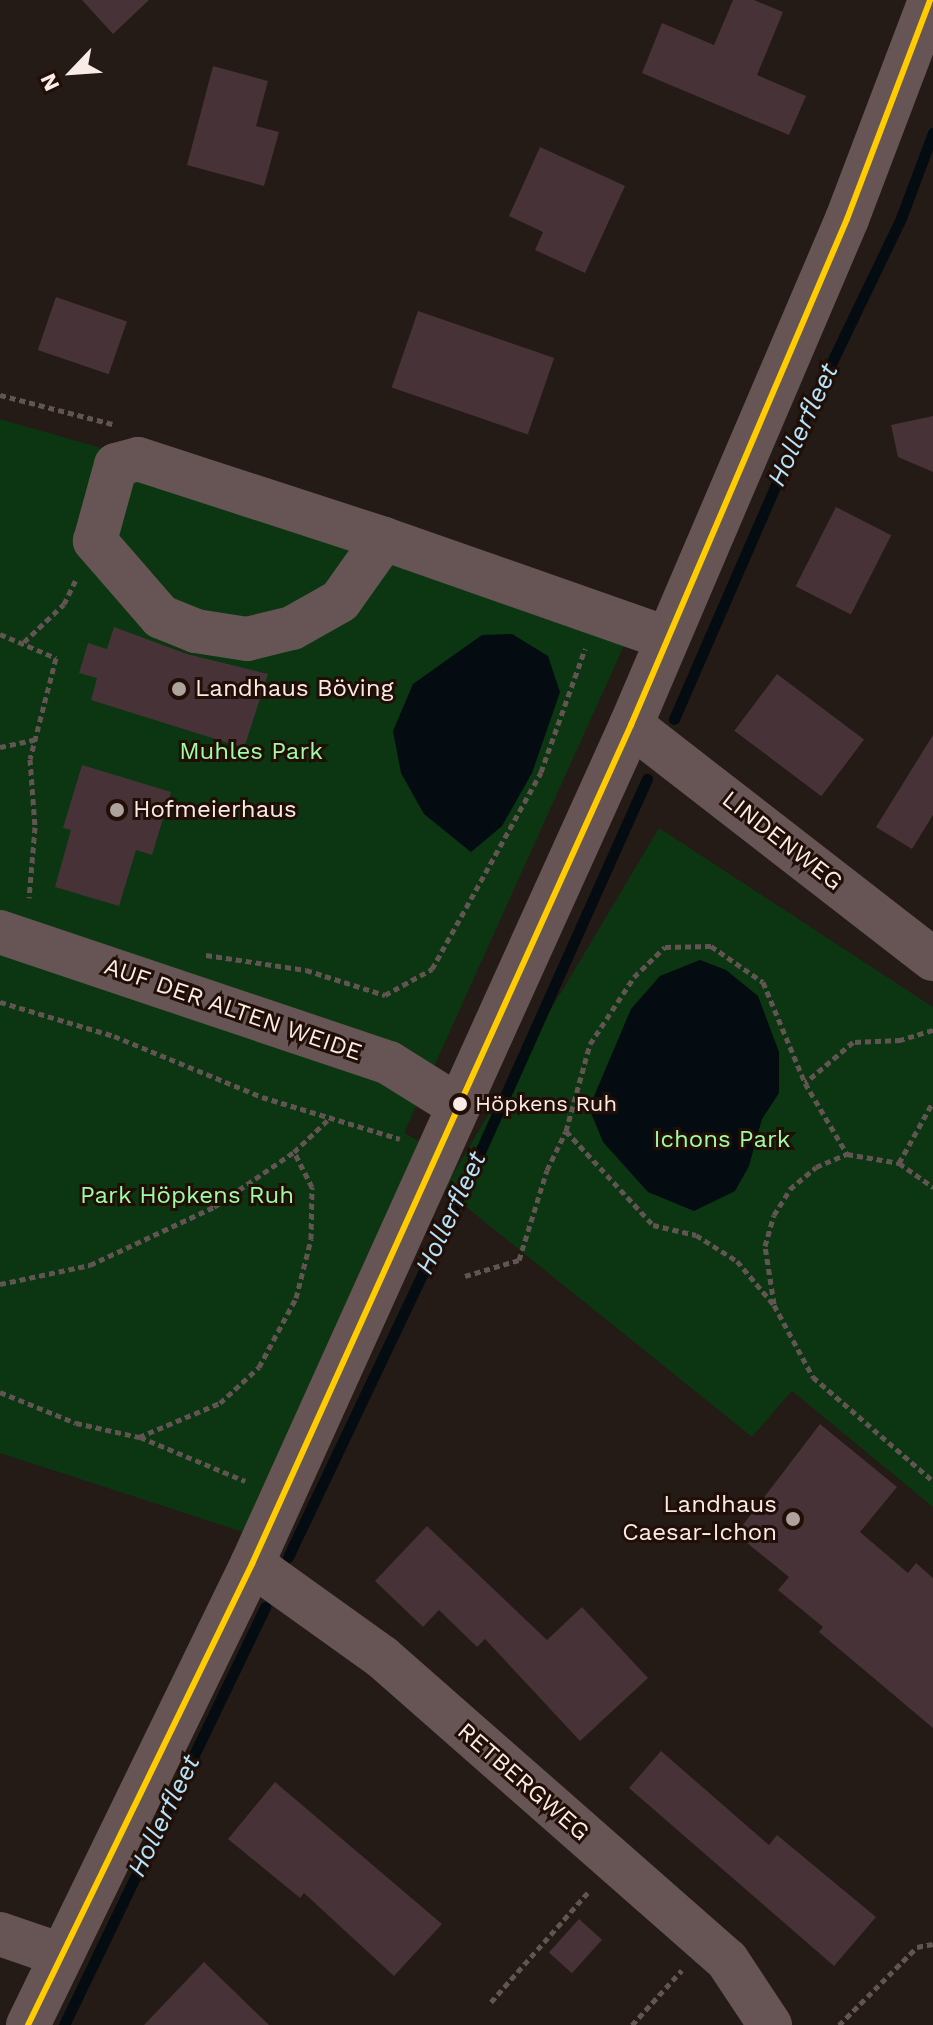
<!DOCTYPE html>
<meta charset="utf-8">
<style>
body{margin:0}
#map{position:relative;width:933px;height:2025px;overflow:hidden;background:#241a16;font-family:"Work Sans",sans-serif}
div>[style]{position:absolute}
.green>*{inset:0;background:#0c3511}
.water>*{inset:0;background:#040c11}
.stream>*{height:11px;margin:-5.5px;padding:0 5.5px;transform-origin:5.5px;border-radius:5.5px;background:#040c11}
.building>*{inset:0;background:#473238;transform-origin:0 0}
.path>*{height:5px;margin-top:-2.5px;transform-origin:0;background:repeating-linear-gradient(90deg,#625452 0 6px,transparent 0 10px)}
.minor>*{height:44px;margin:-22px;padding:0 22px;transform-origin:22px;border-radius:22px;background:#675454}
.bus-1>*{height:6px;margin:-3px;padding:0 3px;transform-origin:3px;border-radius:3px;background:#fc0}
.dots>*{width:22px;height:22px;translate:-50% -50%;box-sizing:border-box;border:4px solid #200e07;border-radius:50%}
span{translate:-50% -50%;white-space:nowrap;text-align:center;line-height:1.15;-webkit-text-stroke:6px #200e07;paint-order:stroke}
.bus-label{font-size:22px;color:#f9ebe6}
.left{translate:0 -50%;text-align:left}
.poi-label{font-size:24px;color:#f9ebe6}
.right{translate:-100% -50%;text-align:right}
.park-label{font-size:24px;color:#9efca4}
.street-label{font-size:24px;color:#f9ebe6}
.water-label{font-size:26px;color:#b3e4fb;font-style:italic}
.north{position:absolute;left:32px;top:32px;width:80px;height:80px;-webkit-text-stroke:6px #200e07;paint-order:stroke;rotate:245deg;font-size:22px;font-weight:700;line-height:32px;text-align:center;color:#f9ebe6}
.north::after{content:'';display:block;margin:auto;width:28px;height:36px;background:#f9ebe6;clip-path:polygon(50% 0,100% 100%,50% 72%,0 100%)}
</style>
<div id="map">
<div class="green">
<i style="clip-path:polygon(0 419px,290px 502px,636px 619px,404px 1133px,419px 1141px,243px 1532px,0 1453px)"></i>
<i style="clip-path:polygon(659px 828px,933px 1007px,933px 1507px,792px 1391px,752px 1437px,444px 1189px)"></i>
</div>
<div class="water">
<i style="clip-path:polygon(512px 634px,548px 656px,560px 692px,532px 773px,502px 826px,471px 852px,424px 814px,401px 773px,393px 731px,413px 684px,482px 635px)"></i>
<i style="clip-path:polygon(700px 960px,726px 970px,758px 996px,779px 1052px,779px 1093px,762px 1119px,749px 1166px,735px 1191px,694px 1211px,648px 1192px,603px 1142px,589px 1108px,631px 1009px,660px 976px)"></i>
</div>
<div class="stream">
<i style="left:674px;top:719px;width:322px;rotate:-66.5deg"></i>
<i style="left:802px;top:424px;width:229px;rotate:-64.3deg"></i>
<i style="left:901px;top:218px;width:91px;rotate:-69.4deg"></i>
<i style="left:288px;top:1557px;width:448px;rotate:-64.6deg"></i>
<i style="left:480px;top:1152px;width:409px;rotate:-65.9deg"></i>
<i style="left:64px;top:2025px;width:464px;rotate:-64.3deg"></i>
</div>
<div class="building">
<i style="clip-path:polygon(82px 0,149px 0,113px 34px)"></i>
<i style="clip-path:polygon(733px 0,754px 0,783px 12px,757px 75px,806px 96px,789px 135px,642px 73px,662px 23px,714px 45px)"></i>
<i style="clip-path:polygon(213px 66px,268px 81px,256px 126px,279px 132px,264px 186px,187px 165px)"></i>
<i style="clip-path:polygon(540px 147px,625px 186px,585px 273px,535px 250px,543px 232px,509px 216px)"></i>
<i style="left:56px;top:297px;width:75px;height:56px;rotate:19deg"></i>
<i style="left:418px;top:311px;width:144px;height:81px;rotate:19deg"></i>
<i style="clip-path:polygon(933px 416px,933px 472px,898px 457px,891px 425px)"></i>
<i style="left:836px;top:507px;width:62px;height:89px;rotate:27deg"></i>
<i style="clip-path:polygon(114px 627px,187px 654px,268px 674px,244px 748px,91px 700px,97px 678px,79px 673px,88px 643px,107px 649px)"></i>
<i style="left:777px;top:674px;width:109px;height:71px;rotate:37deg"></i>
<i style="clip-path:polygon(933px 735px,933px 815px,912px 849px,876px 827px)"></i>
<i style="clip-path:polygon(82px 765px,171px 792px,152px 855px,136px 850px,119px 906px,55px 887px,71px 830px,63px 828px)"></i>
<i style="clip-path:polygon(820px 1424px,897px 1487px,860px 1532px,908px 1573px,916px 1563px,933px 1578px,933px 1728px,819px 1632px,823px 1627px,778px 1590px,789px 1577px,736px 1534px)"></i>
<i style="clip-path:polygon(427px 1526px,547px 1640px,582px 1607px,648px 1678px,580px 1741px,485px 1639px,477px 1647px,439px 1610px,423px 1627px,375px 1581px)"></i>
<i style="clip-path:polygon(661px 1751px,769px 1845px,777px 1835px,876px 1917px,834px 1966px,629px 1788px)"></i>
<i style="clip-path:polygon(275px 1782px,442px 1924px,394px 1976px,304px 1893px,300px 1898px,228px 1839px)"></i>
<i style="left:579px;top:1919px;width:31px;height:45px;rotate:42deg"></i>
<i style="clip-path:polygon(204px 1962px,269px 2025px,144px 2025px)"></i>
</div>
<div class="path">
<i style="left:0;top:395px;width:116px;rotate:14.5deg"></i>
<i style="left:0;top:634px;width:61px;rotate:23.2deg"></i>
<i style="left:56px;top:658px;width:104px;rotate:104.4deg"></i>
<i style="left:30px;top:759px;width:68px;rotate:85.8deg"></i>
<i style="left:35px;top:827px;width:71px;rotate:94.8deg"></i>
<i style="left:24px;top:642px;width:55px;rotate:-43.5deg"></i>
<i style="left:64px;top:604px;width:28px;rotate:-64deg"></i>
<i style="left:0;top:747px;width:35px;rotate:-12deg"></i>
<i style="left:206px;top:955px;width:101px;rotate:8.5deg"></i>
<i style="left:306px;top:970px;width:83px;rotate:17.6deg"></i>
<i style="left:385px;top:995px;width:54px;rotate:-29deg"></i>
<i style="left:432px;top:969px;width:225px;rotate:-61deg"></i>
<i style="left:541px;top:772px;width:131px;rotate:-70.3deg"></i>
<i style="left:0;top:1002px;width:119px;rotate:16.6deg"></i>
<i style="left:114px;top:1036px;width:160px;rotate:22.4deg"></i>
<i style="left:262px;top:1097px;width:144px;rotate:16.9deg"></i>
<i style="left:933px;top:1030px;width:34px;rotate:163deg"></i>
<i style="left:901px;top:1040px;width:48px;rotate:177.6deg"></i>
<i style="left:853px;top:1042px;width:63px;rotate:139.5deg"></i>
<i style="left:805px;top:1083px;width:82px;rotate:59.4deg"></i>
<i style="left:847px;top:1154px;width:53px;rotate:9.8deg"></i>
<i style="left:899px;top:1163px;width:70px;rotate:-60.9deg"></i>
<i style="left:566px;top:1131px;width:128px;rotate:47.2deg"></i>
<i style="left:653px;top:1225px;width:44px;rotate:13.1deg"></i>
<i style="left:696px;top:1235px;width:49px;rotate:32.4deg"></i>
<i style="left:737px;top:1261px;width:57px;rotate:49.9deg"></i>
<i style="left:774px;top:1305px;width:82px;rotate:61.6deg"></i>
<i style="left:813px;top:1377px;width:159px;rotate:40.9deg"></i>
<i style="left:899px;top:1163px;width:42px;rotate:35.2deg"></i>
<i style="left:465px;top:1276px;width:56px;rotate:-16.5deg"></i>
<i style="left:519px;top:1260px;width:94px;rotate:-72.7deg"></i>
<i style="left:547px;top:1170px;width:43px;rotate:-64deg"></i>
<i style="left:566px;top:1131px;width:90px;rotate:-74.6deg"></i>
<i style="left:590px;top:1044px;width:80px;rotate:-56.7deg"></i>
<i style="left:634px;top:977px;width:43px;rotate:-44.1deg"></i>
<i style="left:665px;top:947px;width:46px;rotate:-1.2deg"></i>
<i style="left:711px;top:946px;width:63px;rotate:34.7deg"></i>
<i style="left:763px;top:982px;width:109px;rotate:67.4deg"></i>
<i style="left:0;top:1284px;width:92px;rotate:-11.9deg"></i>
<i style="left:90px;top:1265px;width:137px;rotate:-25.1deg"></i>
<i style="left:214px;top:1207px;width:97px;rotate:-34.5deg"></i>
<i style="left:294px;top:1152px;width:52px;rotate:-43.5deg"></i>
<i style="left:774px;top:1304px;width:59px;rotate:-98.8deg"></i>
<i style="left:765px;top:1246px;width:32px;rotate:-74deg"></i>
<i style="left:774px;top:1215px;width:31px;rotate:-58deg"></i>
<i style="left:790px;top:1189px;width:34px;rotate:-40deg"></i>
<i style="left:816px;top:1167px;width:34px;rotate:-23deg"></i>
<i style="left:0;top:1392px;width:82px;rotate:22.2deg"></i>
<i style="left:76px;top:1423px;width:65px;rotate:12.5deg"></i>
<i style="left:139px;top:1437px;width:88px;rotate:-22.8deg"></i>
<i style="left:220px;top:1403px;width:53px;rotate:-42.7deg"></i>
<i style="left:259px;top:1367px;width:78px;rotate:-61.8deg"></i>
<i style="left:296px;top:1298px;width:61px;rotate:-75.7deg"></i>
<i style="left:311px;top:1239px;width:52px;rotate:-88.9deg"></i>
<i style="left:312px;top:1187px;width:39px;rotate:-117deg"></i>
<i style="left:140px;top:1437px;width:114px;rotate:22.7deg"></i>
<i style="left:491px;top:2002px;width:149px;rotate:-48.5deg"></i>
<i style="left:632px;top:2025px;width:74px;rotate:-47.7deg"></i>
<i style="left:839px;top:2025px;width:110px;rotate:-45deg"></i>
<i style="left:917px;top:1947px;width:16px;rotate:-11deg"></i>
</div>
<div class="minor">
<i style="left:384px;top:539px;width:76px;rotate:125.4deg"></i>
<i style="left:340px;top:601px;width:55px;rotate:150.6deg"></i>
<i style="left:292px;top:628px;width:46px;rotate:166.3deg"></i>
<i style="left:247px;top:639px;width:52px;rotate:-171.1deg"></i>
<i style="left:196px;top:631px;width:38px;rotate:-158deg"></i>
<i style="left:161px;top:617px;width:101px;rotate:-131deg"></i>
<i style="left:95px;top:541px;width:79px;rotate:-74.6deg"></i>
<i style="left:116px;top:465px;width:23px;rotate:-15deg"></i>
<i style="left:138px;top:459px;width:259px;rotate:18deg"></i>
<i style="left:384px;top:539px;width:300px;rotate:19.3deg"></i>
<i style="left:631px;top:725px;width:382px;rotate:37.8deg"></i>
<i style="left:0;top:932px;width:410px;rotate:18.6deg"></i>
<i style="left:389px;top:1063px;width:81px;rotate:31.9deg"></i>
<i style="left:252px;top:1564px;width:160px;rotate:35.6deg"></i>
<i style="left:382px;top:1657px;width:459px;rotate:41.3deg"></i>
<i style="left:727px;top:1960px;width:78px;rotate:56.5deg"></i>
<i style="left:0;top:1934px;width:65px;rotate:19deg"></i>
<i style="left:28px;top:2025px;width:513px;rotate:-64.08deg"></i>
<i style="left:252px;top:1564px;width:921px;rotate:-65.69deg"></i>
<i style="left:631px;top:725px;width:550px;rotate:-66.88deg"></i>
<i style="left:847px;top:219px;width:234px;rotate:-69.2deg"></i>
</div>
<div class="bus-1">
<i style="left:28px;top:2025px;width:513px;rotate:-64.08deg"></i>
<i style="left:252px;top:1564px;width:921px;rotate:-65.69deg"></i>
<i style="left:631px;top:725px;width:550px;rotate:-66.88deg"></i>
<i style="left:847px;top:219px;width:234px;rotate:-69.2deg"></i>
</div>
<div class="dots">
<i style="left:179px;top:689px;background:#aea29d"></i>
<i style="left:117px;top:810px;background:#aea29d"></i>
<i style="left:460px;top:1104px;background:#f9ebe6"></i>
<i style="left:793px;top:1519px;background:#aea29d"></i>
</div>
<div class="bus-label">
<span class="left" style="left:475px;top:1104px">Höpkens Ruh</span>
</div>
<div class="poi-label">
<span class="left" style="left:195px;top:689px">Landhaus Böving</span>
<span class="left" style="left:133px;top:810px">Hofmeierhaus</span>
<span class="right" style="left:777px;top:1519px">Landhaus<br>Caesar-Ichon</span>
</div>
<div class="park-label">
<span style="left:251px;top:752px">Muhles Park</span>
<span style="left:722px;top:1140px">Ichons Park</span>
<span style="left:187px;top:1196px">Park Höpkens Ruh</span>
</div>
<div class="street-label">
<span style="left:782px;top:841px;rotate:38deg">LINDENWEG</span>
<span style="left:233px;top:1010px;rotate:19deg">AUF DER ALTEN WEIDE</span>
<span style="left:523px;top:1782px;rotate:41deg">RETBERGWEG</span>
</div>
<div class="water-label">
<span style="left:803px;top:425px;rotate:-65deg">Hollerfleet</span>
<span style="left:451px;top:1213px;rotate:-65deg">Hollerfleet</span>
<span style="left:164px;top:1816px;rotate:-64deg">Hollerfleet</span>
</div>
<div class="north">N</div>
</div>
